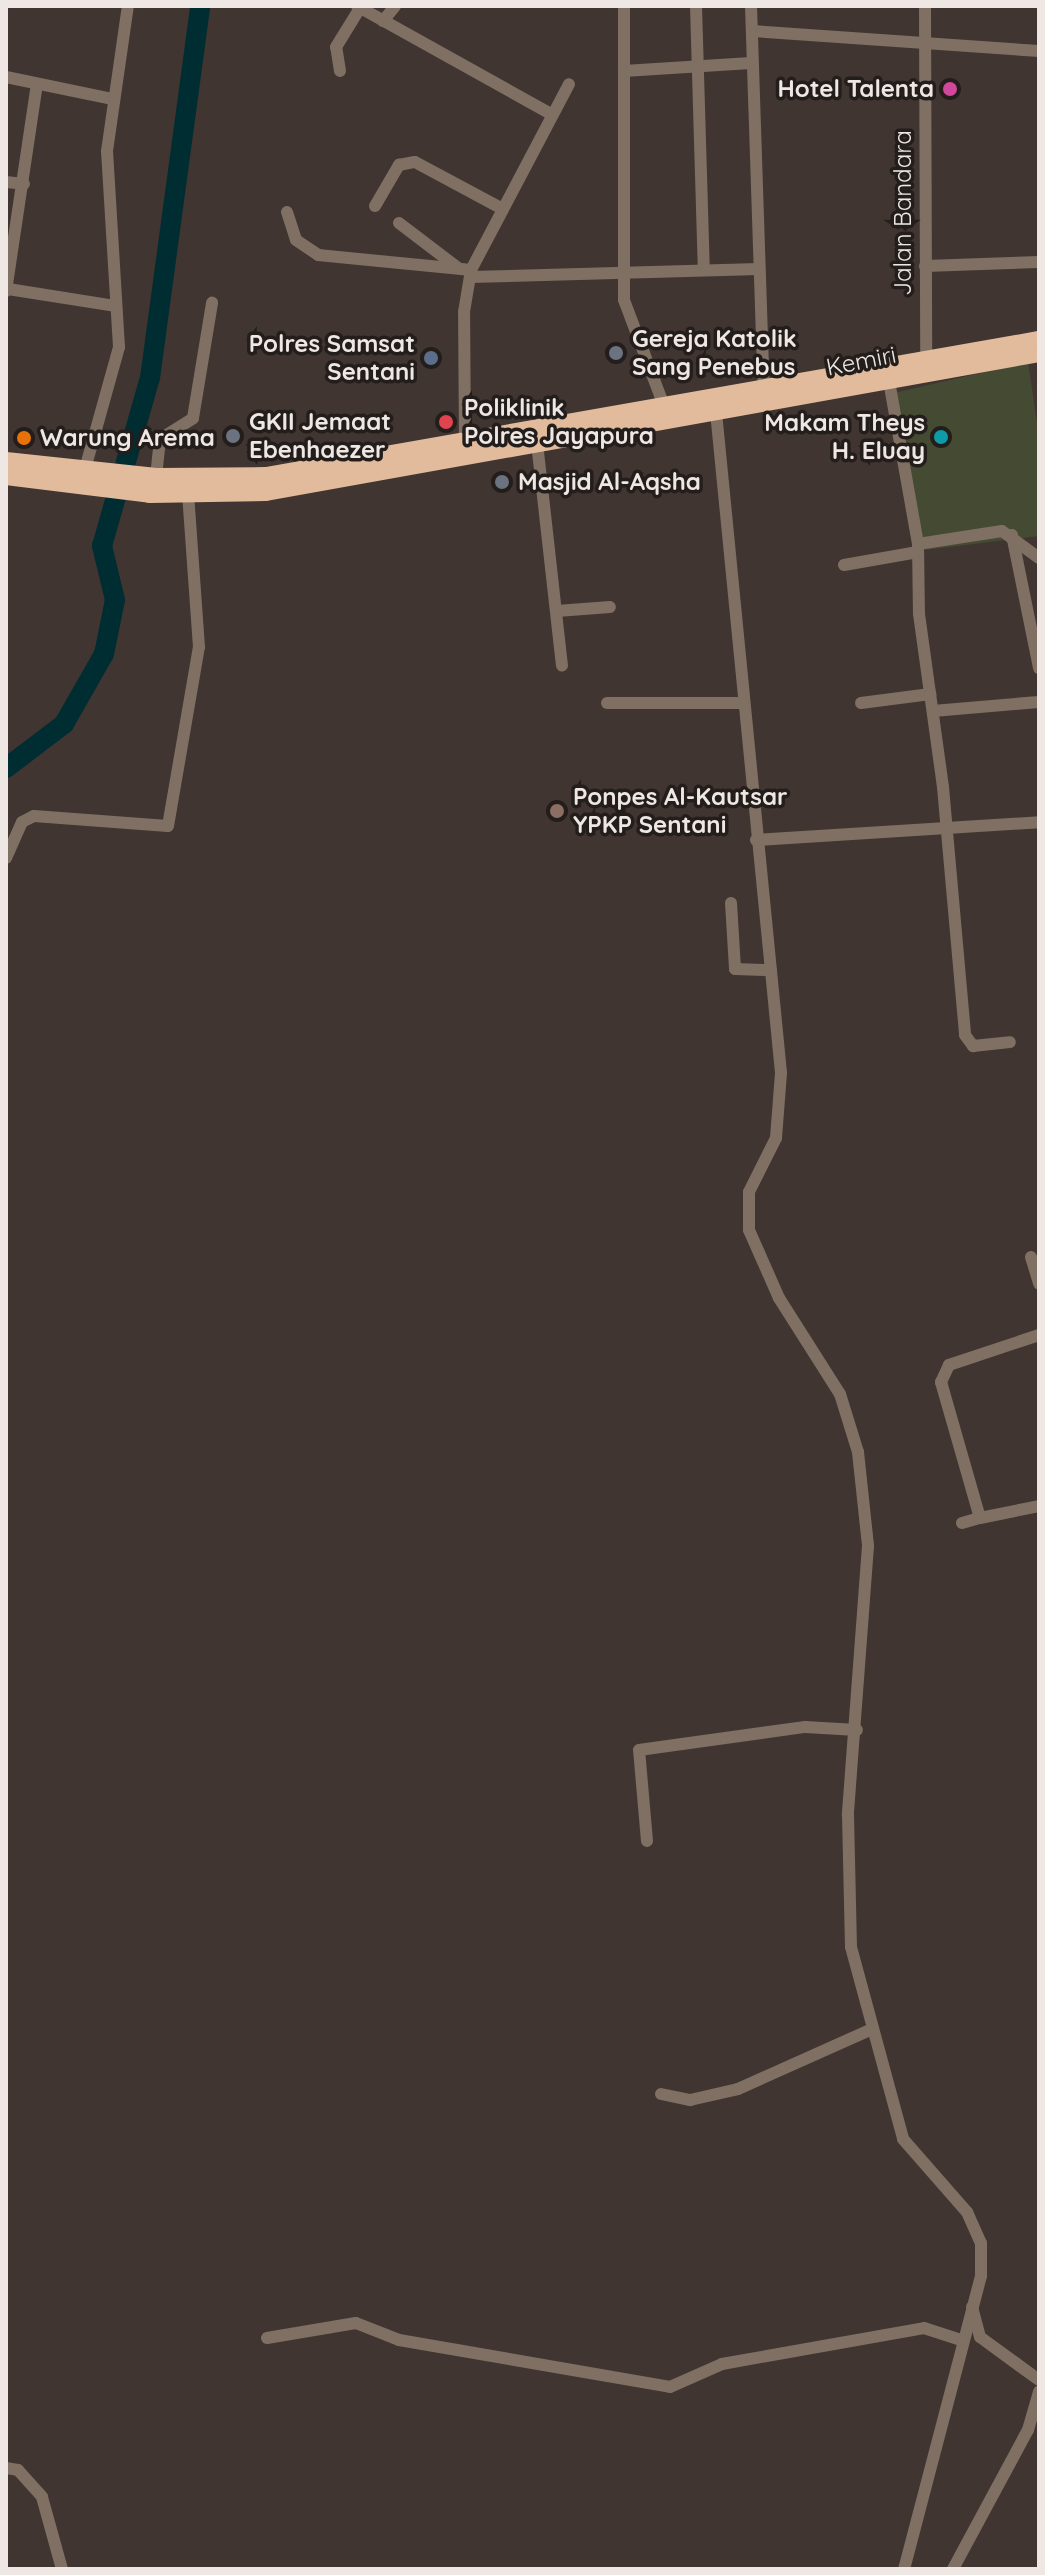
<!DOCTYPE html>
<style>
body{margin:0}
#map{position:relative;width:1045px;height:2575px;overflow:hidden;background:#403530;font-family:Quicksand,sans-serif}
div>[style]{position:absolute}
.green>*{inset:0;background:#454b32}
.river>*{height:20px;margin:-10px;padding:0 10px;transform-origin:10px;border-radius:10px;background:#002d32}
.minor>*{height:12px;margin:-6px;padding:0 6px;transform-origin:6px;border-radius:6px;background:#7f7063}
.highway>*{height:18px;margin:-9px;padding:0 9px;transform-origin:9px;border-radius:9px;background:#e1bb9c}
.dots>*{width:22px;height:22px;translate:-50% -50%;box-sizing:border-box;border:4px solid #231e1b;border-radius:50%}
span{translate:-50% -50%;white-space:nowrap;text-align:center;line-height:1.15;-webkit-text-stroke:7px #231e1b;paint-order:stroke}
.poi-label{font-size:24px;color:#eee7e4;font-weight:700}
.right{translate:-100% -50%;text-align:right}
.left{translate:0 -50%;text-align:left}
.street-label{font-size:24px;color:#eee7e4}
.frame{position:absolute;inset:0;border:8px solid #eee7e4;pointer-events:none}
</style>
<div id="map">
<div class="green">
<i style="clip-path:polygon(1028px 362px,1039px 436px,1039px 536px,925px 550px,894px 393px)"></i>
</div>
<div class="river">
<i style="left:6px;top:768px;width:73px;rotate:-37.2deg"></i>
<i style="left:64px;top:724px;width:81px;rotate:-60.3deg"></i>
<i style="left:104px;top:654px;width:55px;rotate:-78.5deg"></i>
<i style="left:115px;top:600px;width:56px;rotate:-103.5deg"></i>
<i style="left:102px;top:546px;width:175px;rotate:-74.1deg"></i>
<i style="left:150px;top:378px;width:375px;rotate:-82.3deg"></i>
</div>
<div class="minor">
<i style="left:357px;top:6px;width:222px;rotate:29.1deg"></i>
<i style="left:624px;top:6px;width:294px;rotate:90deg"></i>
<i style="left:624px;top:300px;width:119px;rotate:69.3deg"></i>
<i style="left:696px;top:6px;width:263px;rotate:88.3deg"></i>
<i style="left:751px;top:6px;width:389px;rotate:88.1deg"></i>
<i style="left:925px;top:6px;width:361px;rotate:89.8deg"></i>
<i style="left:383px;top:21px;width:19px;rotate:-51deg"></i>
<i style="left:752px;top:31px;width:288px;rotate:4deg"></i>
<i style="left:340px;top:71px;width:24px;rotate:-99deg"></i>
<i style="left:336px;top:47px;width:46px;rotate:-58.4deg"></i>
<i style="left:624px;top:71px;width:127px;rotate:-3.6deg"></i>
<i style="left:6px;top:77px;width:108px;rotate:11.7deg"></i>
<i style="left:6px;top:182px;width:18px;rotate:6deg"></i>
<i style="left:375px;top:206px;width:48px;rotate:-59.7deg"></i>
<i style="left:399px;top:165px;width:16px;rotate:-11deg"></i>
<i style="left:415px;top:162px;width:95px;rotate:28.2deg"></i>
<i style="left:287px;top:212px;width:29px;rotate:72deg"></i>
<i style="left:296px;top:240px;width:27px;rotate:34deg"></i>
<i style="left:318px;top:255px;width:154px;rotate:5.6deg"></i>
<i style="left:399px;top:223px;width:74px;rotate:37.3deg"></i>
<i style="left:925px;top:266px;width:114px;rotate:-2deg"></i>
<i style="left:470px;top:277px;width:289px;rotate:-1.6deg"></i>
<i style="left:8px;top:289px;width:108px;rotate:9deg"></i>
<i style="left:6px;top:291px;width:209px;rotate:-81.5deg"></i>
<i style="left:889px;top:381px;width:166px;rotate:79.9deg"></i>
<i style="left:918px;top:544px;width:70px;rotate:89.2deg"></i>
<i style="left:919px;top:614px;width:175px;rotate:82.1deg"></i>
<i style="left:943px;top:787px;width:249px;rotate:84.9deg"></i>
<i style="left:965px;top:1035px;width:14px;rotate:54deg"></i>
<i style="left:973px;top:1046px;width:37px;rotate:-6deg"></i>
<i style="left:716px;top:412px;width:664px;rotate:84.38deg"></i>
<i style="left:781px;top:1073px;width:65px;rotate:94.4deg"></i>
<i style="left:776px;top:1138px;width:60px;rotate:116.6deg"></i>
<i style="left:749px;top:1192px;width:38px;rotate:90deg"></i>
<i style="left:749px;top:1230px;width:74px;rotate:66.2deg"></i>
<i style="left:779px;top:1298px;width:114px;rotate:57.6deg"></i>
<i style="left:840px;top:1394px;width:61px;rotate:72.8deg"></i>
<i style="left:858px;top:1452px;width:95px;rotate:83.9deg"></i>
<i style="left:868px;top:1546px;width:270px;rotate:94.3deg"></i>
<i style="left:848px;top:1815px;width:132px;rotate:88.7deg"></i>
<i style="left:851px;top:1947px;width:199px;rotate:74.8deg"></i>
<i style="left:903px;top:2139px;width:97px;rotate:48.8deg"></i>
<i style="left:967px;top:2212px;width:34px;rotate:66deg"></i>
<i style="left:981px;top:2243px;width:33px;rotate:90deg"></i>
<i style="left:981px;top:2276px;width:303px;rotate:104.7deg"></i>
<i style="left:537px;top:443px;width:224px;rotate:83.6deg"></i>
<i style="left:465px;top:445px;width:133px;rotate:-90.4deg"></i>
<i style="left:464px;top:312px;width:43px;rotate:-80.5deg"></i>
<i style="left:471px;top:270px;width:210px;rotate:-62.2deg"></i>
<i style="left:85px;top:469px;width:127px;rotate:-74.4deg"></i>
<i style="left:119px;top:347px;width:196px;rotate:-93.5deg"></i>
<i style="left:107px;top:151px;width:147px;rotate:-81.8deg"></i>
<i style="left:156px;top:477px;width:38px;rotate:-84deg"></i>
<i style="left:160px;top:439px;width:39px;rotate:-32deg"></i>
<i style="left:193px;top:418px;width:117px;rotate:-80.6deg"></i>
<i style="left:1012px;top:535px;width:136px;rotate:78.5deg"></i>
<i style="left:918px;top:544px;width:85px;rotate:-8.8deg"></i>
<i style="left:1002px;top:531px;width:46px;rotate:36.1deg"></i>
<i style="left:844px;top:565px;width:75px;rotate:-10deg"></i>
<i style="left:557px;top:611px;width:53px;rotate:-4.3deg"></i>
<i style="left:607px;top:703px;width:136px"></i>
<i style="left:861px;top:703px;width:70px;rotate:-7.4deg"></i>
<i style="left:933px;top:711px;width:106px;rotate:-4.9deg"></i>
<i style="left:756px;top:840px;width:284px;rotate:-3.6deg"></i>
<i style="left:6px;top:858px;width:39px;rotate:-66deg"></i>
<i style="left:22px;top:822px;width:13px;rotate:-27deg"></i>
<i style="left:34px;top:816px;width:134px;rotate:4.3deg"></i>
<i style="left:168px;top:826px;width:182px;rotate:-80.2deg"></i>
<i style="left:199px;top:647px;width:152px;rotate:-94.1deg"></i>
<i style="left:731px;top:903px;width:66px;rotate:86.5deg"></i>
<i style="left:735px;top:969px;width:36px;rotate:2deg"></i>
<i style="left:1031px;top:1257px;width:28px;rotate:73deg"></i>
<i style="left:1039px;top:1335px;width:95px;rotate:161.6deg"></i>
<i style="left:949px;top:1365px;width:19px;rotate:115deg"></i>
<i style="left:941px;top:1382px;width:141px;rotate:74deg"></i>
<i style="left:980px;top:1518px;width:60px;rotate:-11.5deg"></i>
<i style="left:962px;top:1523px;width:19px;rotate:-16deg"></i>
<i style="left:647px;top:1841px;width:91px;rotate:-95deg"></i>
<i style="left:639px;top:1750px;width:168px;rotate:-7.9deg"></i>
<i style="left:805px;top:1727px;width:52px;rotate:3.3deg"></i>
<i style="left:661px;top:2094px;width:30px;rotate:12deg"></i>
<i style="left:690px;top:2100px;width:49px;rotate:-12.9deg"></i>
<i style="left:738px;top:2089px;width:147px;rotate:-24.1deg"></i>
<i style="left:972px;top:2307px;width:31px;rotate:75deg"></i>
<i style="left:980px;top:2337px;width:73px;rotate:36.1deg"></i>
<i style="left:267px;top:2338px;width:90px;rotate:-9.6deg"></i>
<i style="left:356px;top:2323px;width:46px;rotate:21.6deg"></i>
<i style="left:399px;top:2340px;width:275px;rotate:9.8deg"></i>
<i style="left:670px;top:2387px;width:57px;rotate:-23.9deg"></i>
<i style="left:722px;top:2364px;width:205px;rotate:-10.1deg"></i>
<i style="left:924px;top:2328px;width:38px;rotate:18deg"></i>
<i style="left:6px;top:2468px;width:12px;rotate:9deg"></i>
<i style="left:18px;top:2470px;width:36px;rotate:48deg"></i>
<i style="left:42px;top:2497px;width:75px;rotate:74.5deg"></i>
<i style="left:953px;top:2569px;width:158px;rotate:-61.7deg"></i>
<i style="left:1028px;top:2430px;width:40px;rotate:-74deg"></i>
</div>
<div class="highway">
<i style="left:6px;top:461px;width:151px;rotate:6.1deg"></i>
<i style="left:156px;top:477px;width:110px;rotate:-0.5deg"></i>
<i style="left:266px;top:476px;width:785px;rotate:-9.98deg"></i>
<i style="left:6px;top:476px;width:145px;rotate:7.1deg"></i>
<i style="left:150px;top:494px;width:116px;rotate:-1deg"></i>
<i style="left:266px;top:492px;width:785px;rotate:-10.19deg"></i>
</div>
<div class="dots">
<i style="left:950px;top:89px;background:#d1479c"></i>
<i style="left:616px;top:353px;background:#6b7280"></i>
<i style="left:431px;top:358px;background:#5c6f8a"></i>
<i style="left:446px;top:422px;background:#e0444e"></i>
<i style="left:233px;top:436px;background:#6b7280"></i>
<i style="left:941px;top:437px;background:#0f9aa8"></i>
<i style="left:24px;top:438px;background:#e8710a"></i>
<i style="left:502px;top:482px;background:#6b7280"></i>
<i style="left:557px;top:811px;background:#8d6e63"></i>
</div>
<div class="poi-label">
<span class="right" style="left:934px;top:89px">Hotel Talenta</span>
<span class="left" style="left:632px;top:353px">Gereja Katolik<br>Sang Penebus</span>
<span class="right" style="left:415px;top:358px">Polres Samsat<br>Sentani</span>
<span class="left" style="left:464px;top:422px">Poliklinik<br>Polres Jayapura</span>
<span class="left" style="left:249px;top:436px">GKII Jemaat<br>Ebenhaezer</span>
<span class="right" style="left:925px;top:437px">Makam Theys<br>H. Eluay</span>
<span class="left" style="left:40px;top:438px">Warung Arema</span>
<span class="left" style="left:518px;top:482px">Masjid Al-Aqsha</span>
<span class="left" style="left:573px;top:811px">Ponpes Al-Kautsar<br>YPKP Sentani</span>
</div>
<div class="street-label">
<span style="left:903px;top:213px;rotate:-90deg">Jalan Bandara</span>
<span style="left:861px;top:361px;rotate:-11deg">Kemiri</span>
</div>
<div class="frame"></div>
</div>
